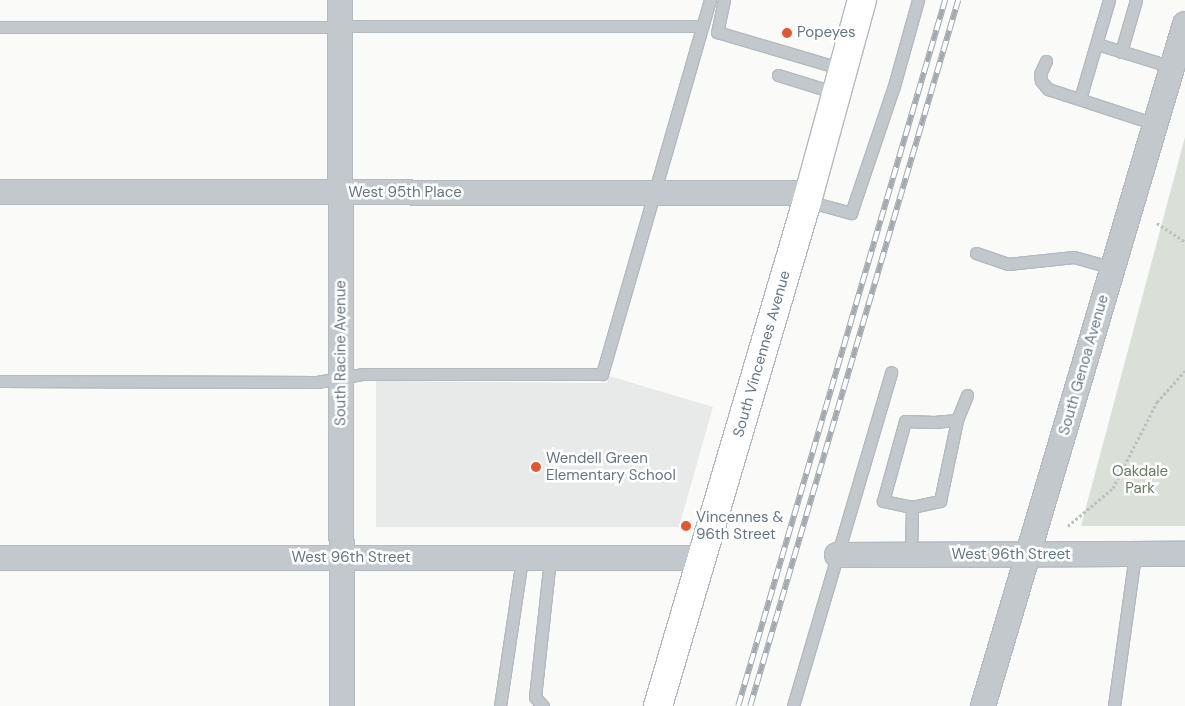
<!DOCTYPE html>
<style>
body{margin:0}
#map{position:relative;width:1185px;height:706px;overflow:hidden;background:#fafaf8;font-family:"DM Sans",sans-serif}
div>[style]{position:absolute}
.built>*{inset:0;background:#e8e9e9}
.green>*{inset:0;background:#dadfd7}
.path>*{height:3px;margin-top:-1.5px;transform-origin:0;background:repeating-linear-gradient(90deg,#bbbfc2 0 2.5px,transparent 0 5px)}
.roads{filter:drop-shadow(1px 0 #b3babf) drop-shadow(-1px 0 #b3babf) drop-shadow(0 1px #b3babf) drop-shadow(0 -1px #b3babf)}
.lane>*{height:11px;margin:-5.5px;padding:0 5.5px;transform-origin:5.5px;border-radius:5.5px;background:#c3c8cc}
.street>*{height:24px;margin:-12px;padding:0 12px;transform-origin:12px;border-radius:12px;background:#c3c8cc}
.secondary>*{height:28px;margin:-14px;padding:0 14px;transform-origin:14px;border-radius:14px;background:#fff}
.rail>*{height:5.5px;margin-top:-2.75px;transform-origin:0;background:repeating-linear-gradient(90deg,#fff 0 11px,#a2aab0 0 22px);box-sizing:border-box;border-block:1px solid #a2aab0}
.dots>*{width:14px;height:14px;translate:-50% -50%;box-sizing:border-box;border:2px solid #fff;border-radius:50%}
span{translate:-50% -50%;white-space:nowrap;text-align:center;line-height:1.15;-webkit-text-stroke:5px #fff;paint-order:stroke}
.poi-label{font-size:15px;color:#657683}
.left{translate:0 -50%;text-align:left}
.street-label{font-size:15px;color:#657683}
.park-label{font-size:15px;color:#687a64}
</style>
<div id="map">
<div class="built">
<i style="clip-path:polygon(609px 376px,713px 407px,679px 527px,376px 527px,376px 381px,607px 383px)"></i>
</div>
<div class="green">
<i style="clip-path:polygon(1185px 137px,1185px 526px,1081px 526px)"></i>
</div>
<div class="path">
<i style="left:1157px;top:223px;width:34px;rotate:34deg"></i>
<i style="left:1068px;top:526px;width:59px;rotate:-40.2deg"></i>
<i style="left:1113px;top:488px;width:97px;rotate:-62.9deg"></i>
<i style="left:1157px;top:402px;width:42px;rotate:-47.9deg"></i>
</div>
<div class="roads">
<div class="lane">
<i style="left:724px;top:0;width:33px;rotate:102deg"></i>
<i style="left:717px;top:32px;width:131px;rotate:16.4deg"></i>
<i style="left:0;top:27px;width:701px;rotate:-0.08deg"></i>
<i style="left:1097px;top:44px;width:78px;rotate:17deg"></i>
<i style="left:1121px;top:52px;width:54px;rotate:-73.9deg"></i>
<i style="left:1046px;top:61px;width:14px;rotate:115deg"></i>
<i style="left:1040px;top:74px;width:7px;rotate:82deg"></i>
<i style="left:1041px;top:81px;width:11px;rotate:49deg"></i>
<i style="left:1048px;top:89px;width:113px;rotate:18.1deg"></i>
<i style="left:778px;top:75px;width:61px;rotate:17.2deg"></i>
<i style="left:1080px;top:99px;width:103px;rotate:-73.7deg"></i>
<i style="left:807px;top:201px;width:46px;rotate:15.3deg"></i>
<i style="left:851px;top:213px;width:134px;rotate:-71.3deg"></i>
<i style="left:894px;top:86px;width:89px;rotate:-74.4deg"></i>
<i style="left:976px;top:253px;width:34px;rotate:19deg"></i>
<i style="left:1008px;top:264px;width:66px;rotate:-6.1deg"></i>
<i style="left:1074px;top:257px;width:41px;rotate:15.8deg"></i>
<i style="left:0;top:381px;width:317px;rotate:0.2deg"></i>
<i style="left:317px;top:382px;width:47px;rotate:-9.9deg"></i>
<i style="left:363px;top:374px;width:239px"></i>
<i style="left:602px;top:374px;width:389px;rotate:-73.9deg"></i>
<i style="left:912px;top:507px;width:29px;rotate:-12deg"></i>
<i style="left:940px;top:501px;width:83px;rotate:-78.1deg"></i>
<i style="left:911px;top:555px;width:48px;rotate:-88.8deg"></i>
<i style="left:912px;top:507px;width:30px;rotate:-168deg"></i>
<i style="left:883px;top:501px;width:83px;rotate:-74.6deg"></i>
<i style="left:905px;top:421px;width:29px;rotate:2deg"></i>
<i style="left:934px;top:422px;width:23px;rotate:-5deg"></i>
<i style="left:957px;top:420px;width:27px;rotate:-68deg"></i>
<i style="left:500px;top:706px;width:150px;rotate:-81.5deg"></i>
<i style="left:543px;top:706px;width:12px;rotate:-132deg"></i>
<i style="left:535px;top:697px;width:140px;rotate:-83.8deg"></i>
<i style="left:793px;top:706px;width:348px;rotate:-73.6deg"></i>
<i style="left:1114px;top:706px;width:152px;rotate:-82.1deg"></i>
</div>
<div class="street">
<i style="left:340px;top:0;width:706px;rotate:89.84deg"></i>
<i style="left:0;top:192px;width:809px;rotate:0.07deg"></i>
<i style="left:837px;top:555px;width:348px;rotate:-0.2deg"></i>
<i style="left:0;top:558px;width:702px"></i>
<i style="left:983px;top:706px;width:711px;rotate:-73.5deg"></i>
</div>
<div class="secondary">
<i style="left:658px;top:706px;width:527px;rotate:-73.56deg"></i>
<i style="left:807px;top:201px;width:208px;rotate:-74.7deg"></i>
</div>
</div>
<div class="rail">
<i style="left:738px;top:706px;width:736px;rotate:-73.66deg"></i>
<i style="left:750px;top:706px;width:736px;rotate:-73.58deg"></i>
</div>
<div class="dots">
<i style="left:787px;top:33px;background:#e4572e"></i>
<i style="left:536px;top:467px;background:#e4572e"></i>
<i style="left:686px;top:526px;background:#e4572e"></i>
</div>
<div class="poi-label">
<span class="left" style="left:797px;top:33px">Popeyes</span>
<span class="left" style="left:546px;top:467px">Wendell Green<br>Elementary School</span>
<span class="left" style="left:696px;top:526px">Vincennes &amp;<br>96th Street</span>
</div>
<div class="street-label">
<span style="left:405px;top:193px">West 95th Place</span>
<span style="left:341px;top:353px;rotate:-90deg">South Racine Avenue</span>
<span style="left:762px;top:354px;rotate:-74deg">South Vincennes Avenue</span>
<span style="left:1084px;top:365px;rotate:-74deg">South Genoa Avenue</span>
<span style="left:1011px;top:555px">West 96th Street</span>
<span style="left:351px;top:558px">West 96th Street</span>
</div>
<div class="park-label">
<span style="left:1140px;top:480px">Oakdale<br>Park</span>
</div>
</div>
